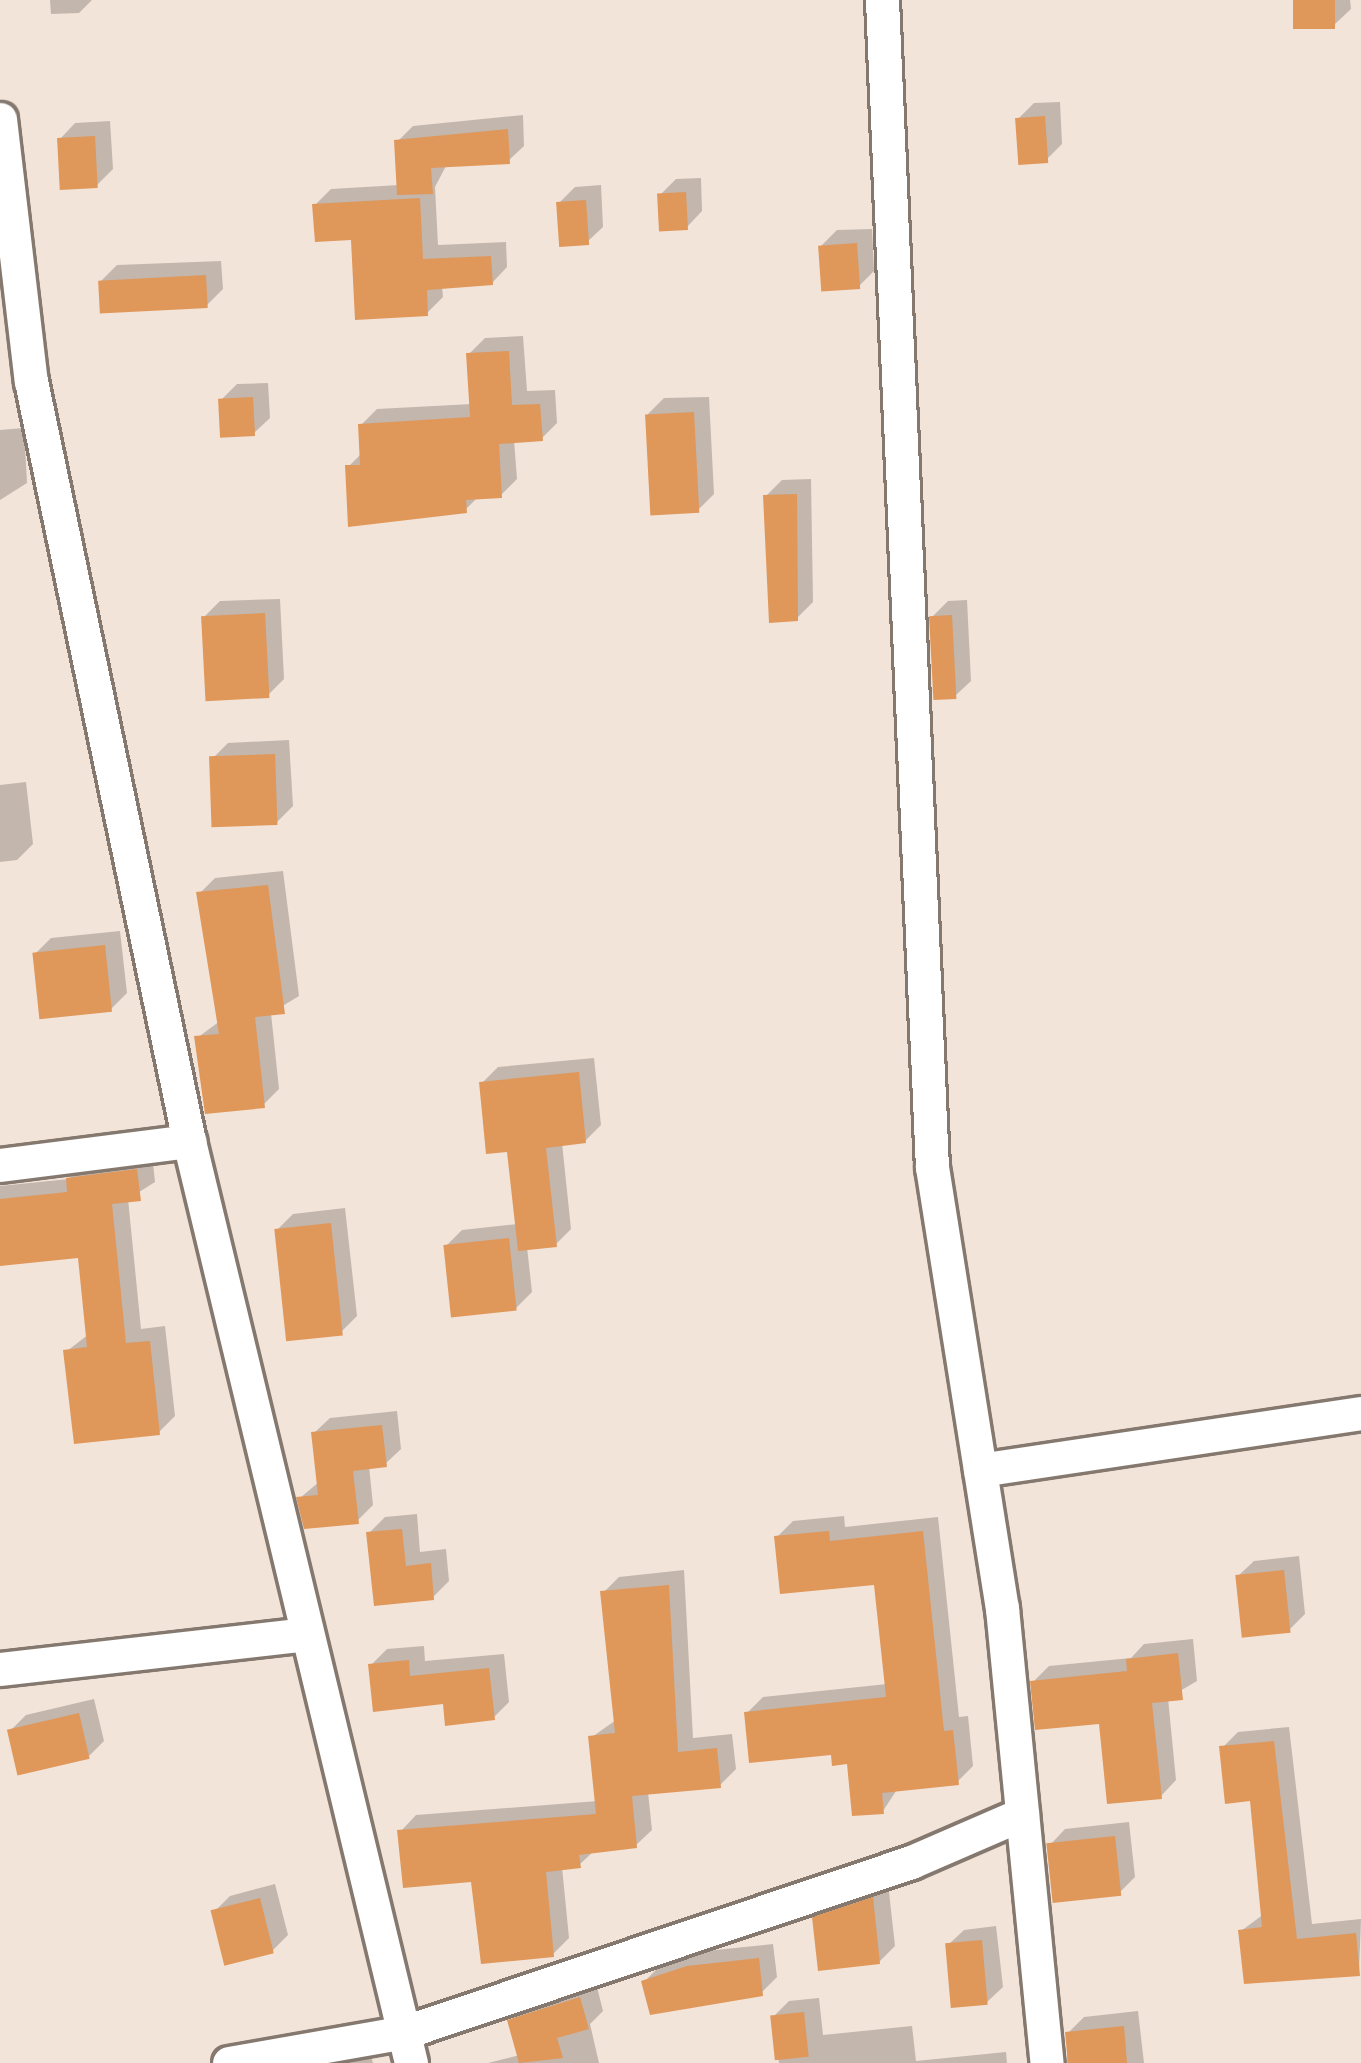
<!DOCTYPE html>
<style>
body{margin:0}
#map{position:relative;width:1361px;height:2063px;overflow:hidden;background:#f3e4d9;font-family:Poppins,sans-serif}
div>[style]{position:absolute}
.shadow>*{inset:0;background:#0003}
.building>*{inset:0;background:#e0975a;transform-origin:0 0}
.roads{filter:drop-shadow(3px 0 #85796f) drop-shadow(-3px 0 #85796f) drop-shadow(0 3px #85796f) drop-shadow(0 -3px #85796f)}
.minor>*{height:33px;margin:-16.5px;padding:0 16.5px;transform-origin:16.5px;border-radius:16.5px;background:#fff}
span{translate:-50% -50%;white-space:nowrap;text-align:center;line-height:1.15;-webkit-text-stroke:12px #f3e4d9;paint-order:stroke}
</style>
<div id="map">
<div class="shadow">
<i style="clip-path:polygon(50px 0,92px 0,79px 13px,51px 14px)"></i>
<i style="clip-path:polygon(1296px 0,1350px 0,1351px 9px,1335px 24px)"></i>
<i style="clip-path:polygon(1060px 102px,1062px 144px,1046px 160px,1018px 119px,1034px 103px)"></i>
<i style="clip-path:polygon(523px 115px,524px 146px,508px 161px,447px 164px,435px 187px,438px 245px,506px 242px,507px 267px,492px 283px,442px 286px,443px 297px,427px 313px,315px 205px,331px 189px,399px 185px,397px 142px,413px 126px)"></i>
<i style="clip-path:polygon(110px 121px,113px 169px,97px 185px,60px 139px,75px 123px)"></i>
<i style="clip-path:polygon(701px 178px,702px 211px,687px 227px,660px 195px,676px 179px)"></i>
<i style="clip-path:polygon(601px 185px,603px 227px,587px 242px,559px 203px,575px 187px)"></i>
<i style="clip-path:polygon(872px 229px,874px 271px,859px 286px,821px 246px,837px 230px)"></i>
<i style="clip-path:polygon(221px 261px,223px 289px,207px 305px,101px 281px,117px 265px)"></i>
<i style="clip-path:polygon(523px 336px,527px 391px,555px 390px,557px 423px,541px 439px,514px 440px,517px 479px,501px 495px,479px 496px,465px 510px,348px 467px,363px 452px,361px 425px,377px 409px,472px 404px,469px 354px,485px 338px)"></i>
<i style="clip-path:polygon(268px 383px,270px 418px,254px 433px,221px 400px,237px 384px)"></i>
<i style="clip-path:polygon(709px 397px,714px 494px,698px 510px,648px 414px,664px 398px)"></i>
<i style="clip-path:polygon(24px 428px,27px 483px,0 500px,0 430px)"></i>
<i style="clip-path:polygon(811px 479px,813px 602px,797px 618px,766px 496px,782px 480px)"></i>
<i style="clip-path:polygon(280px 599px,284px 679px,268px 695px,204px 617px,220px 601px)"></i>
<i style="clip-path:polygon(967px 600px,971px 681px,955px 696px,932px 617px,948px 601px)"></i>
<i style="clip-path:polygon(289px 740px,293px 806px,277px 822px,212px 759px,228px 743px)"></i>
<i style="clip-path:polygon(26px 782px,33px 844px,17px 860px,0 862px,0 785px)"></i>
<i style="clip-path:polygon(283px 871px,299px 996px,271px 1013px,279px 1089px,263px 1105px,197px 1038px,220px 1021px,200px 893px,215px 878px)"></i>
<i style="clip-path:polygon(120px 931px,127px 993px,111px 1009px,35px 954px,51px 938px)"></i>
<i style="clip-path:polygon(594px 1058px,601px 1125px,585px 1141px,562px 1143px,571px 1229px,556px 1244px,527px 1247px,532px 1292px,516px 1308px,446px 1246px,462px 1230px,518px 1224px,509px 1148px,482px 1083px,498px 1067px)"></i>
<i style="clip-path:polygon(152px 1154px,155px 1182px,128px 1199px,141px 1329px,165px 1326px,175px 1416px,159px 1432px,67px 1351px,89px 1334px,80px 1255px,0 1263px,0 1186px,69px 1179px,85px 1163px)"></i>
<i style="clip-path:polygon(345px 1208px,357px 1316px,341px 1332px,277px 1230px,293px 1214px)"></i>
<i style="clip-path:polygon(397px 1411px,401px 1449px,385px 1464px,369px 1466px,373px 1505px,357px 1521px,300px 1498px,319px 1482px,314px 1433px,330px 1418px)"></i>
<i style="clip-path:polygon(417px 1514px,420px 1552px,446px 1549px,449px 1581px,433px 1597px,369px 1533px,385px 1517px)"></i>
<i style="clip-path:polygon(844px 1516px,845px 1527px,938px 1517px,959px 1717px,968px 1716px,973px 1766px,957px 1782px,898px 1788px,883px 1811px,850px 1761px,747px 1713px,763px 1697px,887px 1684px,876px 1582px,777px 1537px,793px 1521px)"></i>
<i style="clip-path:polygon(1299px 1556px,1305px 1614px,1289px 1630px,1238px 1576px,1254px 1561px)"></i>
<i style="clip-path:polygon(684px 1570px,693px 1738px,732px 1734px,736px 1769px,720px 1785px,648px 1792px,652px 1830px,636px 1845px,595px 1850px,579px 1865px,562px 1867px,569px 1938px,553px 1954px,474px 1879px,401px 1831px,416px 1815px,598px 1801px,592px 1737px,616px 1720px,603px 1593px,619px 1577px)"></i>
<i style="clip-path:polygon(1193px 1639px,1197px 1681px,1168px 1698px,1176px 1780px,1161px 1796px,1102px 1720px,1033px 1682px,1049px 1666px,1131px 1658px,1144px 1644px)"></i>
<i style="clip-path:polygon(424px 1646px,425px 1661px,504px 1654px,509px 1702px,494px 1717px,371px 1665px,387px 1649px)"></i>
<i style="clip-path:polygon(94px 1699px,104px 1741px,88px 1757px,10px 1731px,26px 1715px)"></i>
<i style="clip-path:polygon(1289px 1727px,1312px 1924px,1361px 1919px,1359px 1973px,1241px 1931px,1264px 1914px,1252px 1798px,1222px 1748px,1238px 1732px)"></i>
<i style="clip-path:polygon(1129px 1822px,1135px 1877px,1119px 1893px,1050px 1845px,1065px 1829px)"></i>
<i style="clip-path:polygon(888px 1883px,895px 1946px,879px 1962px,815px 1918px,831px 1902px)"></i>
<i style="clip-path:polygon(275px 1884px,288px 1935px,272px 1951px,214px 1912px,230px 1896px)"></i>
<i style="clip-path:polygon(996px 1926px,1003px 1987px,987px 2002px,948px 1945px,964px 1930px)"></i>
<i style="clip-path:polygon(773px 1944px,777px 1977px,761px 1993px,644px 1982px,660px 1966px,706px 1951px)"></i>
<i style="clip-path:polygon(596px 1983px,603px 2011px,590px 2024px,599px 2063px,488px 2063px,520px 2055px,511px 2021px,527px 2005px)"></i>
<i style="clip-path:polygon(819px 1998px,823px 2035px,912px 2026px,916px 2061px,1006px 2052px,1007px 2063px,779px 2063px,773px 2017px,789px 2001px)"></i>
<i style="clip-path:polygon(1138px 2011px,1144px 2063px,1067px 2063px,1068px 2033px,1084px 2017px)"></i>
<i style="clip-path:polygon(369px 2049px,373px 2063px,317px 2063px)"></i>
</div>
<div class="building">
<i style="left:1293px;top:0;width:42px;height:29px"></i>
<i style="left:1045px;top:116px;width:47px;height:30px;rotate:86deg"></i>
<i style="clip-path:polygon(508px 129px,510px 164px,431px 168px,433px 194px,397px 195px,394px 140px)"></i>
<i style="left:95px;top:136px;width:52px;height:38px;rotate:87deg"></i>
<i style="left:686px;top:192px;width:38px;height:29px;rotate:87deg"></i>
<i style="clip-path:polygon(420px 198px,423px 259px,491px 256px,493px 285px,427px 290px,428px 316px,355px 320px,351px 240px,315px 242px,312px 204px)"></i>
<i style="left:586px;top:200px;width:45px;height:30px;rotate:86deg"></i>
<i style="left:857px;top:243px;width:46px;height:39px;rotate:86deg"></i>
<i style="left:206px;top:275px;width:33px;height:108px;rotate:87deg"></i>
<i style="clip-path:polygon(509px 351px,512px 405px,540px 404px,543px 441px,499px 444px,502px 498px,466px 500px,467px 513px,348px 527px,345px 465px,360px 465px,358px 424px,470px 417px,466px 353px)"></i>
<i style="left:253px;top:397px;width:39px;height:35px;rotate:87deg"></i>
<i style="left:694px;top:412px;width:101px;height:49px;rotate:87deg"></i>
<i style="clip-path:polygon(797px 494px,798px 621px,769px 623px,763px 495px)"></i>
<i style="left:265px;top:613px;width:85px;height:64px;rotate:87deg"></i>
<i style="left:952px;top:615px;width:84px;height:23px;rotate:87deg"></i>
<i style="left:275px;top:754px;width:71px;height:66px;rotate:88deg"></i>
<i style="clip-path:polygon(268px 885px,285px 1014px,255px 1017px,265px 1108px,205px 1114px,194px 1036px,219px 1034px,196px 892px)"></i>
<i style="left:105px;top:945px;width:67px;height:73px;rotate:84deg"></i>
<i style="clip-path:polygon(579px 1072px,586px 1143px,546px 1148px,557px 1247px,518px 1251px,507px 1152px,486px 1154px,479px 1082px)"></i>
<i style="clip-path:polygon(137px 1169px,141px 1201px,112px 1204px,126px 1343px,150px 1341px,160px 1435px,74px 1444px,63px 1350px,87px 1347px,78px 1258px,0 1266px,0 1199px,67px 1192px,66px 1178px)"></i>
<i style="left:331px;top:1223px;width:113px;height:57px;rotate:84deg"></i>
<i style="left:509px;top:1238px;width:73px;height:66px;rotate:84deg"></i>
<i style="clip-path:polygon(382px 1425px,387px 1467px,353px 1471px,359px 1524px,304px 1529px,296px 1497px,318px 1495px,311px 1432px)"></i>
<i style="clip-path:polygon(402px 1529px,406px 1566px,431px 1563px,434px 1600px,374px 1606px,366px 1532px)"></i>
<i style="clip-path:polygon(829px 1531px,830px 1541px,923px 1531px,944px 1731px,953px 1730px,959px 1785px,882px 1793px,884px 1814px,852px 1816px,847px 1764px,832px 1766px,831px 1755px,749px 1763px,744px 1712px,886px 1697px,874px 1585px,780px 1594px,774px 1536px)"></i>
<i style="left:1284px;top:1570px;width:63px;height:49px;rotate:84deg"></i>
<i style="clip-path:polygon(669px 1585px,678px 1752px,717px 1748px,721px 1788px,632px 1796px,637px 1848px,579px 1855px,581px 1868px,546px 1872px,554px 1957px,481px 1964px,471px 1882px,403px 1888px,397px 1830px,596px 1814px,588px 1736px,615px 1733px,600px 1591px)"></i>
<i style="clip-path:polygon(1178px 1653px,1183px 1700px,1152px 1703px,1162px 1799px,1107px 1804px,1099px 1724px,1035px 1730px,1030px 1681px,1127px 1671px,1126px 1659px)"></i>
<i style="clip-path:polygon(409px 1660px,410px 1676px,489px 1668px,495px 1720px,445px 1726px,443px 1704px,373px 1712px,368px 1664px)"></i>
<i style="left:79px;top:1713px;width:47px;height:74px;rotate:77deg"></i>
<i style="clip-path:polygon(1274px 1741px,1297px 1939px,1356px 1933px,1360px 1976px,1244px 1984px,1238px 1930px,1262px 1927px,1250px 1801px,1225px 1804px,1219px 1746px)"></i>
<i style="left:1115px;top:1836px;width:60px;height:69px;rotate:84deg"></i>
<i style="clip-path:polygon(873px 1897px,880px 1964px,818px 1971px,812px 1917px)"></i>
<i style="left:260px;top:1898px;width:57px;height:51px;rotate:76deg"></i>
<i style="left:982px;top:1940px;width:65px;height:37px;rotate:85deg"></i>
<i style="clip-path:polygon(759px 1958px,763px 1996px,650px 2015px,641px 1981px,687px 1966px)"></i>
<i style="clip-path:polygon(580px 1997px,589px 2029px,557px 2038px,563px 2058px,519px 2063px,507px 2020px)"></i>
<i style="left:804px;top:2012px;width:45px;height:34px;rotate:84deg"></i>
<i style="clip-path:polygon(1124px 2026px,1127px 2063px,1068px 2063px,1065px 2032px)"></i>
</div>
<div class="roads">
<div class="minor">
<i style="left:882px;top:0;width:1168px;rotate:87.55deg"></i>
<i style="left:932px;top:1167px;width:447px;rotate:81deg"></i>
<i style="left:1002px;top:1608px;width:457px;rotate:84.4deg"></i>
<i style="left:0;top:119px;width:264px;rotate:83.3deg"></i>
<i style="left:31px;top:381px;width:776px;rotate:78.26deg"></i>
<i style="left:189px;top:1141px;width:948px;rotate:76.46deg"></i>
<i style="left:0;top:1165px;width:191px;rotate:-7.2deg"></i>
<i style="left:980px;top:1470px;width:385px;rotate:-8.5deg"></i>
<i style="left:0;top:1669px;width:308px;rotate:-6.5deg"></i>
<i style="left:229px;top:2063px;width:179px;rotate:-10deg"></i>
<i style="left:405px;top:2032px;width:534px;rotate:-18.57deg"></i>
<i style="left:911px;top:1862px;width:121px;rotate:-23.4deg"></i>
</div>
</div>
</div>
